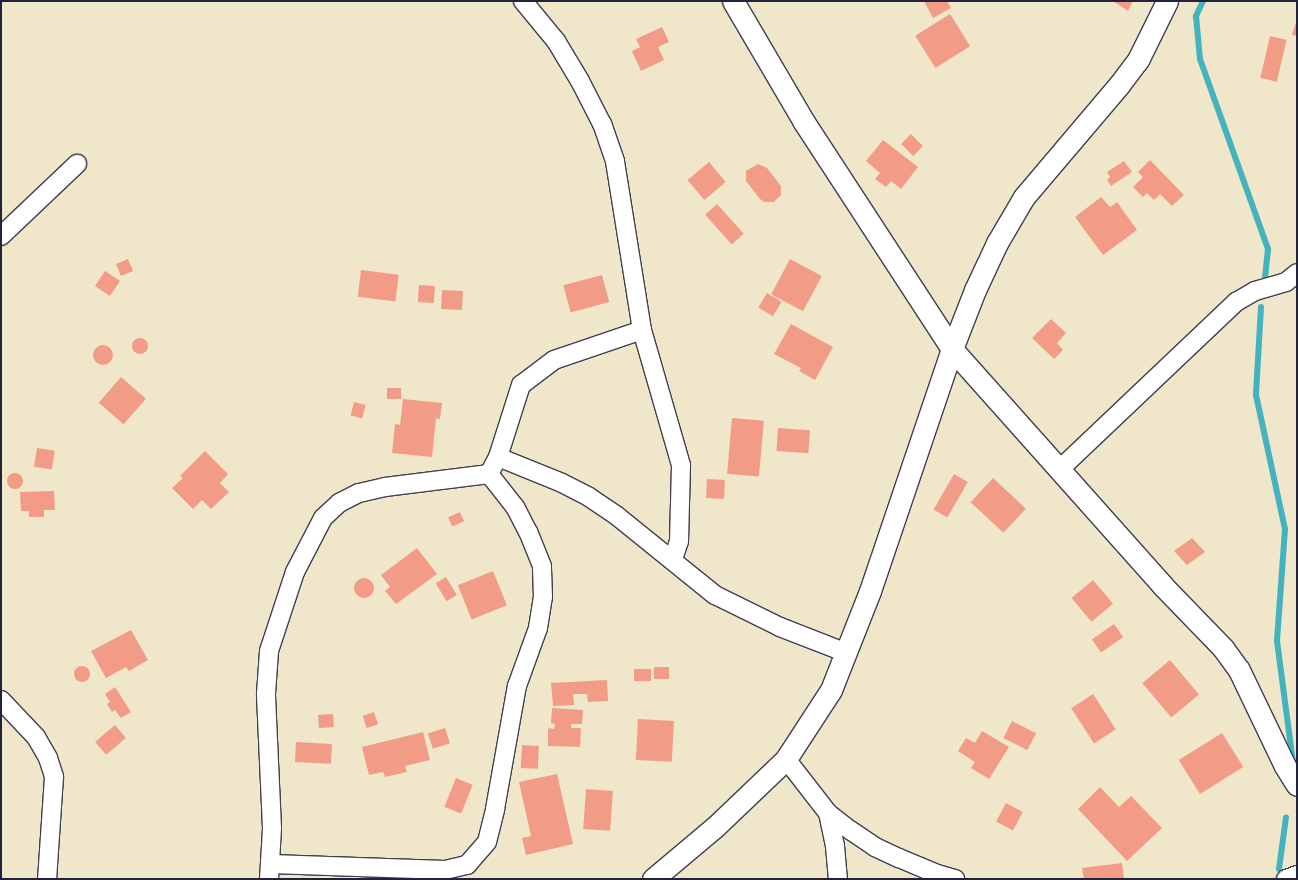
<!DOCTYPE html>
<style>
body{margin:0}
#map{position:relative;width:1298px;height:880px;overflow:hidden;background:#f0e6c9;font-family:"Comic Neue",sans-serif}
div>[style]{position:absolute}
.stream>*{height:6px;margin:-3px;padding:0 3px;transform-origin:3px;border-radius:3px;background:#44b3be}
.building>*{inset:0;background:#f29c88;transform-origin:0 0}
.round{border-radius:50%}
.roads{filter:drop-shadow(1px 0 #413f50) drop-shadow(-1px 0 #413f50) drop-shadow(0 1px #413f50) drop-shadow(0 -1px #413f50)}
.minor>*{height:18px;margin:-9px;padding:0 9px;transform-origin:9px;border-radius:9px;background:#fff}
.tertiary>*{height:21px;margin:-10.5px;padding:0 10.5px;transform-origin:10.5px;border-radius:10.5px;background:#fff}
span{translate:-50% -50%;white-space:nowrap;text-align:center;line-height:1.15;-webkit-text-stroke:4px #fcf5e5;paint-order:stroke}
.frame{position:absolute;inset:0;border:2px solid #22223b;pointer-events:none}
</style>
<div id="map">
<div class="stream">
<i style="left:1203px;top:1px;width:17px;rotate:115deg"></i>
<i style="left:1196px;top:16px;width:43px;rotate:84.7deg"></i>
<i style="left:1200px;top:59px;width:202px;rotate:70.3deg"></i>
<i style="left:1268px;top:249px;width:31px;rotate:96deg"></i>
<i style="left:1261px;top:307px;width:88px;rotate:93.3deg"></i>
<i style="left:1256px;top:395px;width:137px;rotate:77.8deg"></i>
<i style="left:1285px;top:529px;width:112px;rotate:94.1deg"></i>
<i style="left:1277px;top:641px;width:123px;rotate:82.5deg"></i>
<i style="left:1279px;top:869px;width:52px;rotate:-82.3deg"></i>
</div>
<div class="building">
<i style="clip-path:polygon(924px 1px,947px 1px,951px 8px,933px 18px)"></i>
<i style="clip-path:polygon(1113px 1px,1133px 1px,1128px 11px)"></i>
<i style="left:950px;top:14px;width:38px;height:41px;rotate:58deg"></i>
<i style="clip-path:polygon(1297px 19px,1297px 36px,1292px 35px)"></i>
<i style="clip-path:polygon(662px 27px,669px 42px,658px 47px,664px 60px,641px 71px,632px 51px,640px 47px,636px 39px)"></i>
<i style="left:1270px;top:36px;width:17px;height:43px;rotate:13deg"></i>
<i style="left:911px;top:134px;width:17px;height:14px;rotate:45deg"></i>
<i style="clip-path:polygon(883px 140px,918px 167px,901px 189px,891px 181px,886px 187px,875px 179px,880px 173px,866px 161px)"></i>
<i style="clip-path:polygon(1150px 160px,1184px 195px,1172px 206px,1160px 194px,1154px 200px,1147px 193px,1143px 197px,1133px 187px,1143px 177px,1138px 172px)"></i>
<i style="clip-path:polygon(1124px 161px,1132px 172px,1111px 186px,1107px 180px,1110px 177px,1107px 172px)"></i>
<i style="left:709px;top:162px;width:26px;height:28px;rotate:50deg"></i>
<i style="clip-path:polygon(758px 164px,767px 168px,781px 186px,781px 195px,774px 202px,764px 202px,760px 199px,746px 181px,746px 171px)"></i>
<i style="clip-path:polygon(1101px 197px,1110px 207px,1117px 202px,1137px 230px,1103px 255px,1075px 217px)"></i>
<i style="left:717px;top:204px;width:40px;height:16px;rotate:48deg"></i>
<i style="left:128px;top:259px;width:13px;height:13px;rotate:67deg"></i>
<i style="left:790px;top:259px;width:36px;height:40px;rotate:28deg"></i>
<i style="left:361px;top:270px;width:38px;height:27px;rotate:7deg"></i>
<i style="left:105px;top:271px;width:18px;height:18px;rotate:34deg"></i>
<i style="left:602px;top:275px;width:28px;height:40px;rotate:75deg"></i>
<i style="left:419px;top:285px;width:16px;height:17px;rotate:4deg"></i>
<i style="left:442px;top:290px;width:21px;height:19px;rotate:3deg"></i>
<i style="left:767px;top:293px;width:17px;height:17px;rotate:31deg"></i>
<i style="clip-path:polygon(1051px 319px,1066px 333px,1057px 343px,1063px 350px,1054px 359px,1032px 338px)"></i>
<i style="clip-path:polygon(791px 324px,833px 347px,815px 380px,799px 371px,801px 368px,774px 354px)"></i>
<i class="round" style="left:132px;top:338px;width:16px;height:16px"></i>
<i class="round" style="left:93px;top:345px;width:20px;height:20px"></i>
<i style="left:121px;top:377px;width:33px;height:34px;rotate:41deg"></i>
<i style="left:387px;top:388px;width:14px;height:11px"></i>
<i style="clip-path:polygon(403px 399px,442px 403px,440px 419px,436px 418px,432px 457px,392px 453px,395px 424px,400px 425px)"></i>
<i style="left:354px;top:402px;width:12px;height:14px;rotate:14deg"></i>
<i style="left:732px;top:418px;width:32px;height:56px;rotate:5deg"></i>
<i style="left:778px;top:428px;width:32px;height:23px;rotate:4deg"></i>
<i style="left:37px;top:448px;width:18px;height:19px;rotate:9deg"></i>
<i style="clip-path:polygon(205px 451px,228px 474px,220px 483px,229px 492px,211px 509px,202px 500px,193px 509px,172px 488px,183px 478px,180px 476px)"></i>
<i class="round" style="left:7px;top:473px;width:16px;height:16px"></i>
<i style="left:954px;top:474px;width:16px;height:41px;rotate:30deg"></i>
<i style="left:993px;top:478px;width:45px;height:33px;rotate:43deg"></i>
<i style="left:707px;top:479px;width:18px;height:19px;rotate:3deg"></i>
<i style="clip-path:polygon(54px 491px,55px 510px,44px 510px,44px 517px,29px 517px,29px 511px,21px 511px,20px 492px)"></i>
<i style="left:460px;top:512px;width:10px;height:13px;rotate:66deg"></i>
<i style="clip-path:polygon(1192px 538px,1205px 552px,1187px 565px,1174px 551px)"></i>
<i style="clip-path:polygon(417px 548px,437px 574px,396px 604px,385px 591px,390px 587px,381px 575px)"></i>
<i style="left:493px;top:571px;width:37px;height:38px;rotate:68deg"></i>
<i style="left:446px;top:577px;width:21px;height:12px;rotate:59deg"></i>
<i class="round" style="left:354px;top:578px;width:20px;height:20px"></i>
<i style="left:1093px;top:580px;width:31px;height:28px;rotate:50deg"></i>
<i style="left:1114px;top:624px;width:16px;height:27px;rotate:55deg"></i>
<i style="clip-path:polygon(131px 630px,148px 660px,129px 671px,126px 667px,106px 678px,91px 651px)"></i>
<i style="left:1170px;top:660px;width:45px;height:36px;rotate:50deg"></i>
<i class="round" style="left:74px;top:666px;width:16px;height:16px"></i>
<i style="left:654px;top:667px;width:15px;height:12px"></i>
<i style="left:634px;top:669px;width:17px;height:12px"></i>
<i style="clip-path:polygon(607px 680px,608px 701px,588px 702px,587px 694px,573px 694px,574px 705px,553px 706px,551px 683px)"></i>
<i style="clip-path:polygon(115px 687px,131px 712px,121px 718px,115px 710px,112px 712px,107px 704px,110px 702px,105px 694px)"></i>
<i style="left:1093px;top:694px;width:42px;height:26px;rotate:57deg"></i>
<i style="clip-path:polygon(552px 708px,583px 710px,582px 724px,571px 724px,571px 728px,581px 728px,580px 747px,548px 746px,548px 728px,554px 729px,555px 724px,551px 723px)"></i>
<i style="left:374px;top:712px;width:13px;height:12px;rotate:72deg"></i>
<i style="left:333px;top:714px;width:13px;height:15px;rotate:86deg"></i>
<i style="left:638px;top:719px;width:36px;height:41px;rotate:3deg"></i>
<i style="left:1012px;top:721px;width:27px;height:19px;rotate:27deg"></i>
<i style="left:115px;top:725px;width:17px;height:26px;rotate:50deg"></i>
<i style="left:445px;top:728px;width:16px;height:18px;rotate:72deg"></i>
<i style="clip-path:polygon(982px 731px,1009px 747px,989px 779px,971px 768px,975px 762px,958px 751px,966px 738px,975px 743px)"></i>
<i style="clip-path:polygon(423px 732px,430px 760px,405px 766px,407px 772px,385px 777px,383px 772px,369px 775px,362px 747px)"></i>
<i style="left:1222px;top:733px;width:40px;height:51px;rotate:58deg"></i>
<i style="left:296px;top:742px;width:36px;height:20px;rotate:3deg"></i>
<i style="left:522px;top:745px;width:17px;height:23px;rotate:3deg"></i>
<i style="clip-path:polygon(557px 774px,573px 844px,526px 855px,522px 838px,531px 836px,519px 782px)"></i>
<i style="left:456px;top:778px;width:18px;height:31px;rotate:22deg"></i>
<i style="clip-path:polygon(1100px 787px,1119px 807px,1131px 796px,1162px 828px,1127px 861px,1078px 809px)"></i>
<i style="left:586px;top:789px;width:27px;height:40px;rotate:4deg"></i>
<i style="left:1006px;top:803px;width:19px;height:21px;rotate:28deg"></i>
<i style="clip-path:polygon(1122px 863px,1124px 879px,1084px 879px,1082px 868px)"></i>
</div>
<div class="roads">
<div class="minor">
<i style="left:1px;top:236px;width:105px;rotate:-43.5deg"></i>
<i style="left:642px;top:330px;width:141px;rotate:73.9deg"></i>
<i style="left:681px;top:465px;width:76px;rotate:91.5deg"></i>
<i style="left:679px;top:541px;width:20px;rotate:108deg"></i>
<i style="left:498px;top:457px;width:69px;rotate:22.1deg"></i>
<i style="left:562px;top:483px;width:30px;rotate:27deg"></i>
<i style="left:589px;top:497px;width:34px;rotate:34deg"></i>
<i style="left:617px;top:516px;width:126px;rotate:38.9deg"></i>
<i style="left:715px;top:595px;width:72px;rotate:26.2deg"></i>
<i style="left:780px;top:627px;width:72px;rotate:21.2deg"></i>
<i style="left:1060px;top:469px;width:243px;rotate:-43.5deg"></i>
<i style="left:1236px;top:302px;width:22px;rotate:-30deg"></i>
<i style="left:1255px;top:291px;width:32px;rotate:-16deg"></i>
<i style="left:1286px;top:282px;width:14px;rotate:-39deg"></i>
<i style="left:1px;top:700px;width:51px;rotate:46.6deg"></i>
<i style="left:36px;top:737px;width:24px;rotate:60deg"></i>
<i style="left:48px;top:758px;width:20px;rotate:72deg"></i>
<i style="left:54px;top:777px;width:102px;rotate:93.9deg"></i>
<i style="left:786px;top:759px;width:68px;rotate:52.1deg"></i>
<i style="left:828px;top:813px;width:28px;rotate:38deg"></i>
<i style="left:850px;top:830px;width:30px;rotate:34deg"></i>
<i style="left:875px;top:847px;width:26px;rotate:25deg"></i>
<i style="left:899px;top:858px;width:41px;rotate:22.8deg"></i>
<i style="left:937px;top:874px;width:19px;rotate:16deg"></i>
<i style="left:828px;top:813px;width:34px;rotate:78deg"></i>
<i style="left:835px;top:846px;width:33px;rotate:85deg"></i>
<i style="left:271px;top:864px;width:174px;rotate:2deg"></i>
<i style="left:445px;top:870px;width:23px;rotate:-13deg"></i>
<i style="left:467px;top:865px;width:30px;rotate:-49deg"></i>
<i style="left:487px;top:842px;width:34px;rotate:-76deg"></i>
<i style="left:495px;top:809px;width:125px;rotate:-79.9deg"></i>
<i style="left:517px;top:686px;width:62px;rotate:-70.1deg"></i>
<i style="left:538px;top:628px;width:31px;rotate:-81deg"></i>
<i style="left:543px;top:597px;width:31px;rotate:-92deg"></i>
<i style="left:542px;top:566px;width:37px;rotate:-112deg"></i>
<i style="left:528px;top:532px;width:28px;rotate:-117deg"></i>
<i style="left:515px;top:507px;width:42px;rotate:-128.2deg"></i>
<i style="left:269px;top:879px;width:51px;rotate:-86.6deg"></i>
<i style="left:272px;top:828px;width:134px;rotate:-92.6deg"></i>
<i style="left:266px;top:694px;width:43px;rotate:-86deg"></i>
<i style="left:269px;top:651px;width:83px;rotate:-71.8deg"></i>
<i style="left:295px;top:572px;width:61px;rotate:-62.6deg"></i>
<i style="left:323px;top:518px;width:22px;rotate:-43deg"></i>
<i style="left:339px;top:503px;width:22px;rotate:-27deg"></i>
<i style="left:359px;top:493px;width:27px;rotate:-13deg"></i>
<i style="left:385px;top:487px;width:105px;rotate:-7.1deg"></i>
<i style="left:489px;top:474px;width:19px;rotate:-62deg"></i>
<i style="left:498px;top:457px;width:76px;rotate:-72.3deg"></i>
<i style="left:521px;top:385px;width:41px;rotate:-37.1deg"></i>
<i style="left:554px;top:360px;width:93px;rotate:-18.8deg"></i>
<i style="left:642px;top:330px;width:171px;rotate:-99.1deg"></i>
<i style="left:615px;top:161px;width:39px;rotate:-109deg"></i>
<i style="left:602px;top:124px;width:48px;rotate:-117.1deg"></i>
<i style="left:580px;top:81px;width:47px;rotate:-121deg"></i>
<i style="left:556px;top:41px;width:52px;rotate:-129.5deg"></i>
<i style="left:1286px;top:879px;width:12px;rotate:-20deg"></i>
</div>
<div class="tertiary">
<i style="left:733px;top:1px;width:140px;rotate:59.6deg"></i>
<i style="left:804px;top:122px;width:271px;rotate:56.9deg"></i>
<i style="left:952px;top:349px;width:316px;rotate:48.3deg"></i>
<i style="left:1162px;top:585px;width:88px;rotate:45.9deg"></i>
<i style="left:1223px;top:648px;width:27px;rotate:54deg"></i>
<i style="left:1239px;top:670px;width:106px;rotate:64.4deg"></i>
<i style="left:1285px;top:766px;width:22px;rotate:58deg"></i>
<i style="left:653px;top:879px;width:82px;rotate:-40.1deg"></i>
<i style="left:716px;top:826px;width:97px;rotate:-43.7deg"></i>
<i style="left:786px;top:759px;width:82px;rotate:-56.9deg"></i>
<i style="left:831px;top:690px;width:106px;rotate:-68.5deg"></i>
<i style="left:870px;top:591px;width:256px;rotate:-71.3deg"></i>
<i style="left:952px;top:349px;width:63px;rotate:-68.7deg"></i>
<i style="left:975px;top:290px;width:52px;rotate:-64.9deg"></i>
<i style="left:997px;top:243px;width:53px;rotate:-59.6deg"></i>
<i style="left:1024px;top:197px;width:147px;rotate:-49.7deg"></i>
<i style="left:1119px;top:85px;width:31px;rotate:-53deg"></i>
<i style="left:1138px;top:60px;width:66px;rotate:-63.8deg"></i>
</div>
</div>
<div class="frame"></div>
</div>
